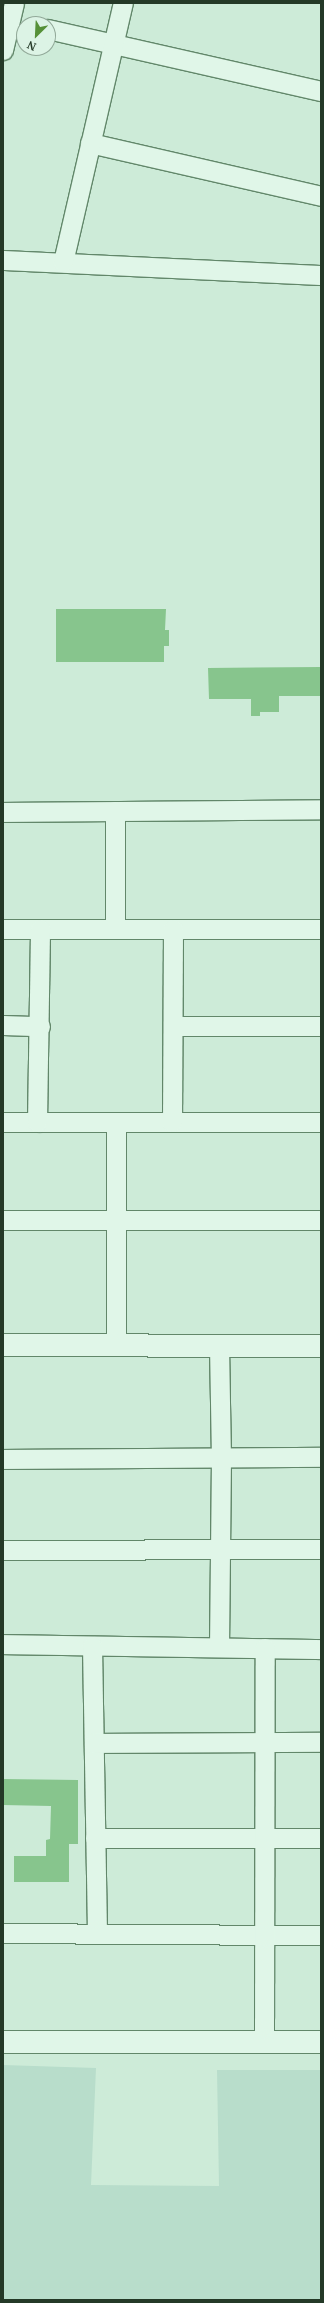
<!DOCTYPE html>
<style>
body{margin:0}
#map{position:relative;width:324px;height:2303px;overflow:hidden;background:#cdebd8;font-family:"PT Serif",serif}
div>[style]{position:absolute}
.farmland>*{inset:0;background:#b8ddcb}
.building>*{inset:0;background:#87c58d}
.roads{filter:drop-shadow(1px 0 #62876a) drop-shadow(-1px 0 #62876a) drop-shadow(0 1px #62876a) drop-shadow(0 -1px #62876a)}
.street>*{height:19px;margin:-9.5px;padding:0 9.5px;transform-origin:9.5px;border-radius:9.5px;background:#e0f6e8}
.secondary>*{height:22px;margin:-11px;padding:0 11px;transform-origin:11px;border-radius:11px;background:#e0f6e8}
span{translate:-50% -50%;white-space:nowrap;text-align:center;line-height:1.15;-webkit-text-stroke:4px #dcf3e5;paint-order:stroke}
.frame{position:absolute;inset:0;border:4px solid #243927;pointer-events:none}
.north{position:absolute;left:16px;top:16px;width:40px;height:40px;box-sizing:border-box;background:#dcf3e5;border:1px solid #92a999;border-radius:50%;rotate:204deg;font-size:11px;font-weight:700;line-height:16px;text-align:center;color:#243927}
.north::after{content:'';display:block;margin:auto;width:14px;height:18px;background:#559038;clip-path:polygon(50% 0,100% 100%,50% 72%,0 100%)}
</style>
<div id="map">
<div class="farmland">
<i style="clip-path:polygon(3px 2065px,96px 2068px,91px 2185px,219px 2186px,217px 2070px,321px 2070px,321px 2300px,3px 2300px)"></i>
</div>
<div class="building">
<i style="clip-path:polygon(56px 609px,166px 609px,165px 630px,169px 630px,169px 646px,164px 646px,164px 662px,56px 662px)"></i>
<i style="clip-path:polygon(321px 667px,321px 696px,279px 696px,279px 712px,260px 712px,260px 716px,251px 716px,251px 699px,209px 699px,208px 668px)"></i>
<i style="clip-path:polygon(3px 1779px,78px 1780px,78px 1844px,69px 1844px,69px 1882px,14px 1882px,14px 1856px,46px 1856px,46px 1840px,50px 1839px,51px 1806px,3px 1805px)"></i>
</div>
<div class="roads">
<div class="street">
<i style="left:48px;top:29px;width:280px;rotate:12.8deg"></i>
<i style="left:3px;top:50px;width:48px;rotate:-76.8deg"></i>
<i style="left:90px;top:143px;width:237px;rotate:12.9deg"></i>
<i style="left:3px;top:260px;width:318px;rotate:2.7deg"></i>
<i style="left:63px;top:262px;width:266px;rotate:-77deg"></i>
<i style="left:3px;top:812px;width:318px;rotate:-0.5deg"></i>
<i style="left:115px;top:928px;width:117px;rotate:-90deg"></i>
<i style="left:3px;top:929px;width:318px"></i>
<i style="left:3px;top:1025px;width:37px;rotate:2deg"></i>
<i style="left:173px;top:1026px;width:148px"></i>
<i style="left:3px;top:1122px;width:318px"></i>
<i style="left:37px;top:1122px;width:193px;rotate:-89.1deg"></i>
<i style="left:172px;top:1122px;width:193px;rotate:-89.7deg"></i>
<i style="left:3px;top:1220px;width:318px"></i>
<i style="left:116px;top:1345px;width:222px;rotate:-90deg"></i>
<i style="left:219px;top:1345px;width:112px;rotate:89deg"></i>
<i style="left:221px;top:1457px;width:190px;rotate:90.6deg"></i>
<i style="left:3px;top:1459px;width:318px;rotate:-0.4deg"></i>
<i style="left:3px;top:1550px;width:318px;rotate:-0.2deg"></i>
<i style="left:3px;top:1644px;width:318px;rotate:0.9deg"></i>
<i style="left:92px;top:1646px;width:287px;rotate:89deg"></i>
<i style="left:94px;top:1743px;width:227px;rotate:-0.3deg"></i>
<i style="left:95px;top:1838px;width:226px"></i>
<i style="left:3px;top:1933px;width:318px;rotate:0.4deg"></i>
<i style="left:264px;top:2042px;width:394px;rotate:-89.9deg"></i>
</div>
<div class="secondary">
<i style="left:3px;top:1345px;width:318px;rotate:0.2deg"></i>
<i style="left:3px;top:2042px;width:318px"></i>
</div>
</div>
<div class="frame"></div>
<div class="north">N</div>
</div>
